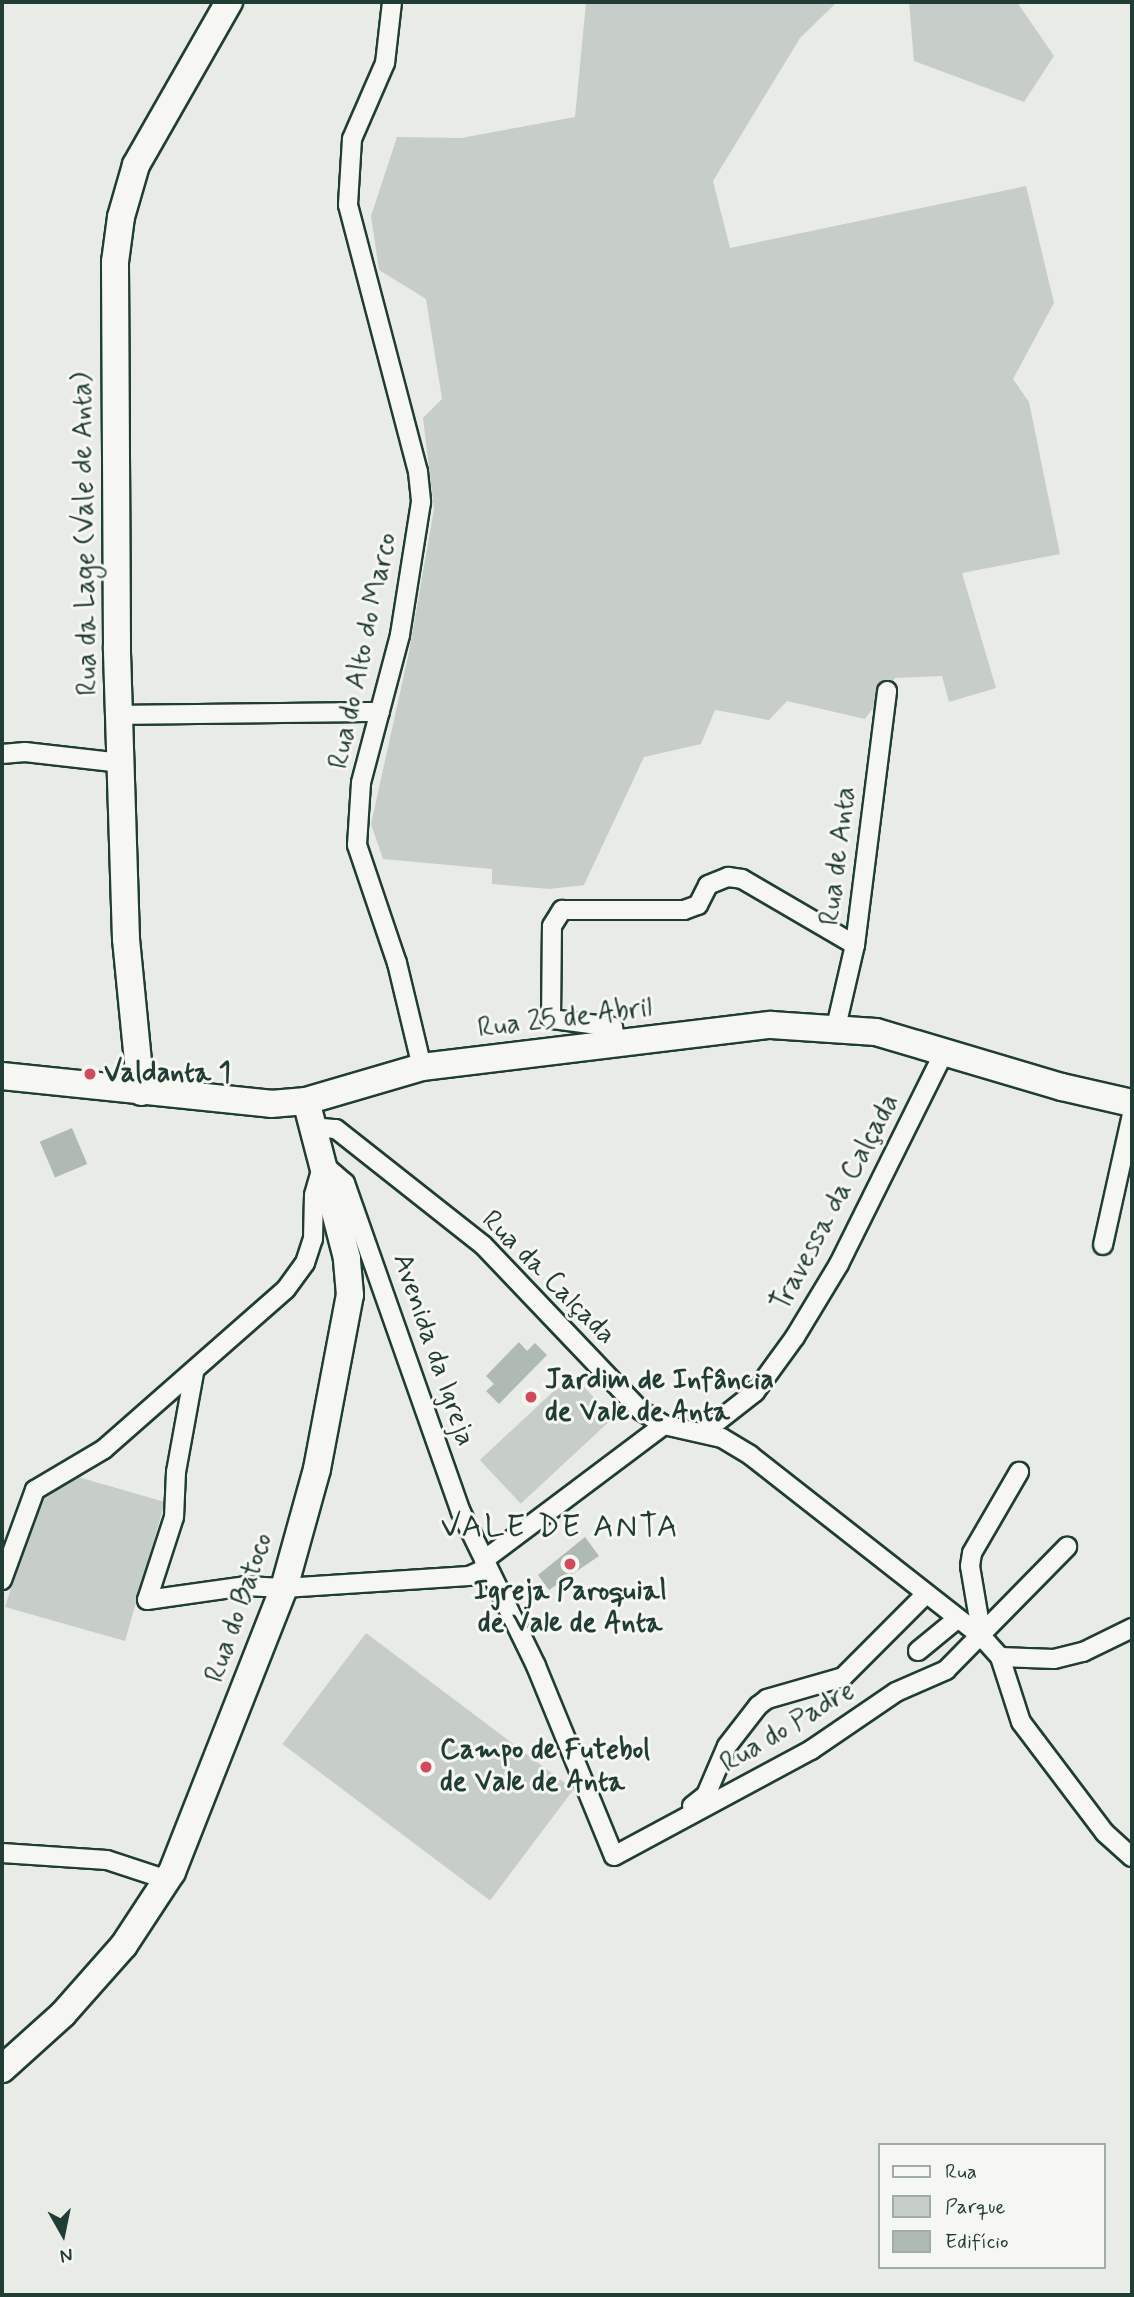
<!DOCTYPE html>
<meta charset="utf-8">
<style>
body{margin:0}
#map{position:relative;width:1134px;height:2297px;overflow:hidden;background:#e9ebe7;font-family:Mynerve,sans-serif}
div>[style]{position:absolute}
.green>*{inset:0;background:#c7cec9;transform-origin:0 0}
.building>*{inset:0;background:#b0bab5;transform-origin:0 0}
.roads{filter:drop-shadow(2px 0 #1f3d34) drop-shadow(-2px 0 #1f3d34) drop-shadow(0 2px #1f3d34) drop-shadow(0 -2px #1f3d34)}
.street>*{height:18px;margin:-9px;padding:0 9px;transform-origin:9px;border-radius:9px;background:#f6f6f2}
.secondary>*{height:26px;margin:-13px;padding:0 13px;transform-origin:13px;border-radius:13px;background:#f6f6f2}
.dots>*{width:19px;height:19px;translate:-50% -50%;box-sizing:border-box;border:4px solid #f6f6f2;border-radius:50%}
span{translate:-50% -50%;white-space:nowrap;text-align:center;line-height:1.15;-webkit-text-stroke:6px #f6f6f2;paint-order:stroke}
.street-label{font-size:28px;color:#1f3d34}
.poi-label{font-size:28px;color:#1f3d34;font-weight:700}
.left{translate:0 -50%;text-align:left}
.quarter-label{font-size:32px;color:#1f3d34;letter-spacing:2px}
.frame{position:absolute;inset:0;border:4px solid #1f3d34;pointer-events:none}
.legend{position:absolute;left:878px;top:2143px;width:228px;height:126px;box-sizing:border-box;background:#f6f6f2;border:2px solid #a0aca6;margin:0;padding:9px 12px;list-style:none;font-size:21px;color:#1f3d34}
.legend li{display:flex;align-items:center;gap:14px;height:35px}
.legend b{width:35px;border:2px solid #a0aca6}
.north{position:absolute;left:28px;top:2199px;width:70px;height:70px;-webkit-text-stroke:5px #f6f6f2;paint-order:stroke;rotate:171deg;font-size:19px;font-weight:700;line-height:28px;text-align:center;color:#1f3d34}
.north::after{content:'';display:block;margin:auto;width:24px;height:32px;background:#1f3d34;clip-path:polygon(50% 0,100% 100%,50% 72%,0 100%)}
</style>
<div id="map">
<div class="green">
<i style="clip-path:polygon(586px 2px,837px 2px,800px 38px,713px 181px,730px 248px,1026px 186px,1054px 303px,1013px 379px,1029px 402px,1060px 554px,962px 573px,996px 688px,949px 702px,942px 676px,895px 678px,865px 719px,787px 701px,769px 720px,715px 710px,701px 744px,644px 757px,584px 885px,550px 889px,492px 884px,492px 869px,383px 859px,371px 824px,409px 652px,434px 509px,423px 418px,442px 399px,426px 299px,379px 270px,371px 216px,397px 137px,461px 138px,575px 117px)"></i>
<i style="clip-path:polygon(909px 2px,1017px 2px,1054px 56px,1024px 102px,914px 61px)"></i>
<i style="left:572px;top:1374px;width:60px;height:126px;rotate:47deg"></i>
<i style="clip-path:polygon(78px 1477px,165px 1502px,125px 1641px,5px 1607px,40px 1499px,56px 1485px)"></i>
<i style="left:366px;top:1633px;width:260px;height:139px;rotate:37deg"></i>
</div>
<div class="building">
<i style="left:72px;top:1128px;width:39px;height:35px;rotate:67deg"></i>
<i style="clip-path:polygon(519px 1342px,527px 1351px,535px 1343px,547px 1355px,499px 1404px,486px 1391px,494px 1384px,486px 1376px)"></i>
<i style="clip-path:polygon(585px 1537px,599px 1556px,549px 1590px,538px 1575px)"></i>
</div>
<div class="roads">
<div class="street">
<i style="left:392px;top:2px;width:61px;rotate:96.5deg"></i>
<i style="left:385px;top:63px;width:83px;rotate:113.5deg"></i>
<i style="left:352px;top:139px;width:66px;rotate:93.5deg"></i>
<i style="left:348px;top:205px;width:276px;rotate:75.3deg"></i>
<i style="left:418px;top:472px;width:30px;rotate:84deg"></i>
<i style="left:421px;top:502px;width:135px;rotate:99deg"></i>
<i style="left:400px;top:635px;width:153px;rotate:104.8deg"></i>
<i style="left:361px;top:783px;width:62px;rotate:93.7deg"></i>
<i style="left:357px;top:845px;width:125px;rotate:71.3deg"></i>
<i style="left:397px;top:963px;width:107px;rotate:76.5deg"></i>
<i style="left:120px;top:715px;width:260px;rotate:-0.7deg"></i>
<i style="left:2px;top:754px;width:23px;rotate:-5deg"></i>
<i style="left:25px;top:752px;width:97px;rotate:6.5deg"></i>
<i style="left:836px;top:1027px;width:84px;rotate:-77deg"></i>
<i style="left:855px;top:945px;width:256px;rotate:-82.8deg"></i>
<i style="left:616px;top:1046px;width:19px;rotate:-99deg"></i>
<i style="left:613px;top:1027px;width:63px;rotate:-172.6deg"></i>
<i style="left:551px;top:1019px;width:93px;rotate:-89.4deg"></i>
<i style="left:552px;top:926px;width:19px;rotate:-58deg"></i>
<i style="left:562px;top:910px;width:122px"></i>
<i style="left:684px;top:910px;width:15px;rotate:-20deg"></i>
<i style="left:698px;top:905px;width:22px;rotate:-63deg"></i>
<i style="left:708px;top:885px;width:22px;rotate:-22deg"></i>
<i style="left:728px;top:877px;width:14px;rotate:8deg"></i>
<i style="left:742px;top:879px;width:131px;rotate:30.3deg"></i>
<i style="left:312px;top:1127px;width:24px;rotate:5deg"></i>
<i style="left:336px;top:1129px;width:187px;rotate:38.3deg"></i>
<i style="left:483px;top:1245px;width:228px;rotate:46.4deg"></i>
<i style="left:640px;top:1410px;width:28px;rotate:32deg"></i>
<i style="left:664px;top:1425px;width:59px;rotate:12.6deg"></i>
<i style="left:722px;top:1438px;width:33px;rotate:31deg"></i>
<i style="left:750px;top:1455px;width:295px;rotate:38.1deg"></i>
<i style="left:982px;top:1637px;width:27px;rotate:48deg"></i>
<i style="left:1000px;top:1657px;width:68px;rotate:72.1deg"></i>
<i style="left:1021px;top:1722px;width:139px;rotate:52.9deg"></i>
<i style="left:1105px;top:1833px;width:36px;rotate:42deg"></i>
<i style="left:1103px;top:1245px;width:134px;rotate:-77.5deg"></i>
<i style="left:194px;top:1373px;width:101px;rotate:100.3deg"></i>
<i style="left:176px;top:1472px;width:45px;rotate:92.5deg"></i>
<i style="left:174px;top:1517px;width:87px;rotate:108deg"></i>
<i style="left:147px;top:1600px;width:99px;rotate:-8.1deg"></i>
<i style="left:245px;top:1586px;width:39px;rotate:3deg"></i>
<i style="left:284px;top:1588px;width:185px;rotate:-3.7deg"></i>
<i style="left:469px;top:1576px;width:20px;rotate:-24deg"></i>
<i style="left:704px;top:1432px;width:65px;rotate:-38.1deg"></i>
<i style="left:755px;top:1392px;width:68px;rotate:-54deg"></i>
<i style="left:795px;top:1337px;width:85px;rotate:-58.9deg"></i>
<i style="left:839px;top:1264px;width:239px;rotate:-63.6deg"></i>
<i style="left:484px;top:1560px;width:225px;rotate:-36.9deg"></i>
<i style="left:2px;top:1580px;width:96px;rotate:-69.9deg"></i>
<i style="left:35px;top:1490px;width:80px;rotate:-30.7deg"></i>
<i style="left:104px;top:1449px;width:242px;rotate:-41.3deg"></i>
<i style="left:286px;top:1289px;width:32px;rotate:-54deg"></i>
<i style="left:305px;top:1263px;width:25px;rotate:-72deg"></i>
<i style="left:313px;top:1239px;width:44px;rotate:-88.7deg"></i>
<i style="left:314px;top:1195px;width:32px;rotate:-74deg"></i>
<i style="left:323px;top:1164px;width:29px;rotate:41deg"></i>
<i style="left:345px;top:1183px;width:349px;rotate:70.6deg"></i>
<i style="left:461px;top:1512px;width:171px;rotate:64deg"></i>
<i style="left:536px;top:1666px;width:205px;rotate:67.7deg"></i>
<i style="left:614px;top:1856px;width:224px;rotate:-28.3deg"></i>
<i style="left:811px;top:1750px;width:103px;rotate:-34.3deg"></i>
<i style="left:896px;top:1692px;width:55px;rotate:-23.7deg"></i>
<i style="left:946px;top:1670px;width:173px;rotate:-45.5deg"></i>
<i style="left:982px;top:1637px;width:72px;rotate:-99.6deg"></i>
<i style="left:970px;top:1566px;width:13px;rotate:-81deg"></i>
<i style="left:972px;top:1553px;width:94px;rotate:-59.9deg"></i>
<i style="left:918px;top:1651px;width:50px;rotate:-39.4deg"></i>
<i style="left:1000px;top:1657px;width:54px;rotate:2.1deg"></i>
<i style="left:1054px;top:1659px;width:30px;rotate:-14deg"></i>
<i style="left:1083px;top:1652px;width:55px;rotate:-26.1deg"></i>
<i style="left:692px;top:1806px;width:18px;rotate:-38deg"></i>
<i style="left:706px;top:1795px;width:53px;rotate:-66.8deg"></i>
<i style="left:727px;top:1746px;width:51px;rotate:-52.2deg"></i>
<i style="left:758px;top:1706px;width:11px;rotate:-38deg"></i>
<i style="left:767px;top:1699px;width:79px;rotate:-16.1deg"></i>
<i style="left:843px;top:1677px;width:116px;rotate:-45deg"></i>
<i style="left:2px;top:1853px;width:105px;rotate:3.8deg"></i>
<i style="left:107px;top:1860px;width:64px;rotate:18.2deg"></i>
</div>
<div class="secondary">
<i style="left:2px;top:1076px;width:270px;rotate:5.9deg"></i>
<i style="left:271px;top:1104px;width:35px;rotate:-5deg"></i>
<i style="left:306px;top:1101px;width:121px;rotate:-16.3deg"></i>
<i style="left:422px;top:1067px;width:352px;rotate:-6.9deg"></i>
<i style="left:771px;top:1025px;width:105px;rotate:3.8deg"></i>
<i style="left:876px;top:1032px;width:194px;rotate:16.5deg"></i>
<i style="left:1062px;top:1087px;width:72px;rotate:12.9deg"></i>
<i style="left:141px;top:1092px;width:154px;rotate:-95.6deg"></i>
<i style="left:126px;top:939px;width:292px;rotate:-91.8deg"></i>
<i style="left:117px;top:647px;width:385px;rotate:-90.3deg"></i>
<i style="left:115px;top:262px;width:45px;rotate:-82.4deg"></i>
<i style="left:121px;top:217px;width:54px;rotate:-73.9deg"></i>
<i style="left:136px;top:165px;width:188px;rotate:-60.3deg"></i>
<i style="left:2px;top:2069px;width:82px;rotate:-42deg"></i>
<i style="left:63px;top:2014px;width:92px;rotate:-48.5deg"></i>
<i style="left:124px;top:1945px;width:87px;rotate:-56.7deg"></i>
<i style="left:172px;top:1872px;width:305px;rotate:-68.5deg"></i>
<i style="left:284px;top:1588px;width:123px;rotate:-74.5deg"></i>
<i style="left:317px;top:1469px;width:177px;rotate:-79.3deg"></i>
<i style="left:350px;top:1295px;width:37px;rotate:-95deg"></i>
<i style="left:347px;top:1258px;width:162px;rotate:-104.6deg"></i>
</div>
</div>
<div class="dots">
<i style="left:90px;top:1074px;background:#d1495b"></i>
<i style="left:531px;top:1397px;background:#d1495b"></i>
<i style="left:570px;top:1564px;background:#d1495b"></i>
<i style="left:426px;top:1767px;background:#d1495b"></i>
</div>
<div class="street-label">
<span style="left:86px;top:534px;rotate:-91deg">Rua da Lage (Vale de Anta)</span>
<span style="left:364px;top:651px;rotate:-78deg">Rua do Alto do Marco</span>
<span style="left:839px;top:856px;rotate:-83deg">Rua de Anta</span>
<span style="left:565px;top:1019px;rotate:-7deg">Rua 25 de Abril</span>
<span style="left:836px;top:1203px;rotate:-62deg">Travessa da Calçada</span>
<span style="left:548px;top:1278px;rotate:45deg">Rua da Calçada</span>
<span style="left:433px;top:1350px;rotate:71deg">Avenida da Igreja</span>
<span style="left:240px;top:1608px;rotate:-71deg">Rua do Batoco</span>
<span style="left:788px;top:1728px;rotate:-31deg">Rua do Padre</span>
</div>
<div class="poi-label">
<span class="left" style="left:104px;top:1074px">Valdanta 1</span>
<span class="left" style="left:545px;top:1397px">Jardim de Infância<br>de Vale de Anta</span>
<span style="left:570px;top:1608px">Igreja Paroquial<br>de Vale de Anta</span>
<span class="left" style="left:440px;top:1767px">Campo de Futebol<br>de Vale de Anta</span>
</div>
<div class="quarter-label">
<span style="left:560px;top:1527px">VALE DE ANTA</span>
</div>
<div class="frame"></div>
<ul class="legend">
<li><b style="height:9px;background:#f6f6f2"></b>Rua</li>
<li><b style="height:19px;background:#c7cec9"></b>Parque</li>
<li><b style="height:19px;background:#b0bab5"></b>Edifício</li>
</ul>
<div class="north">N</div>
</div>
